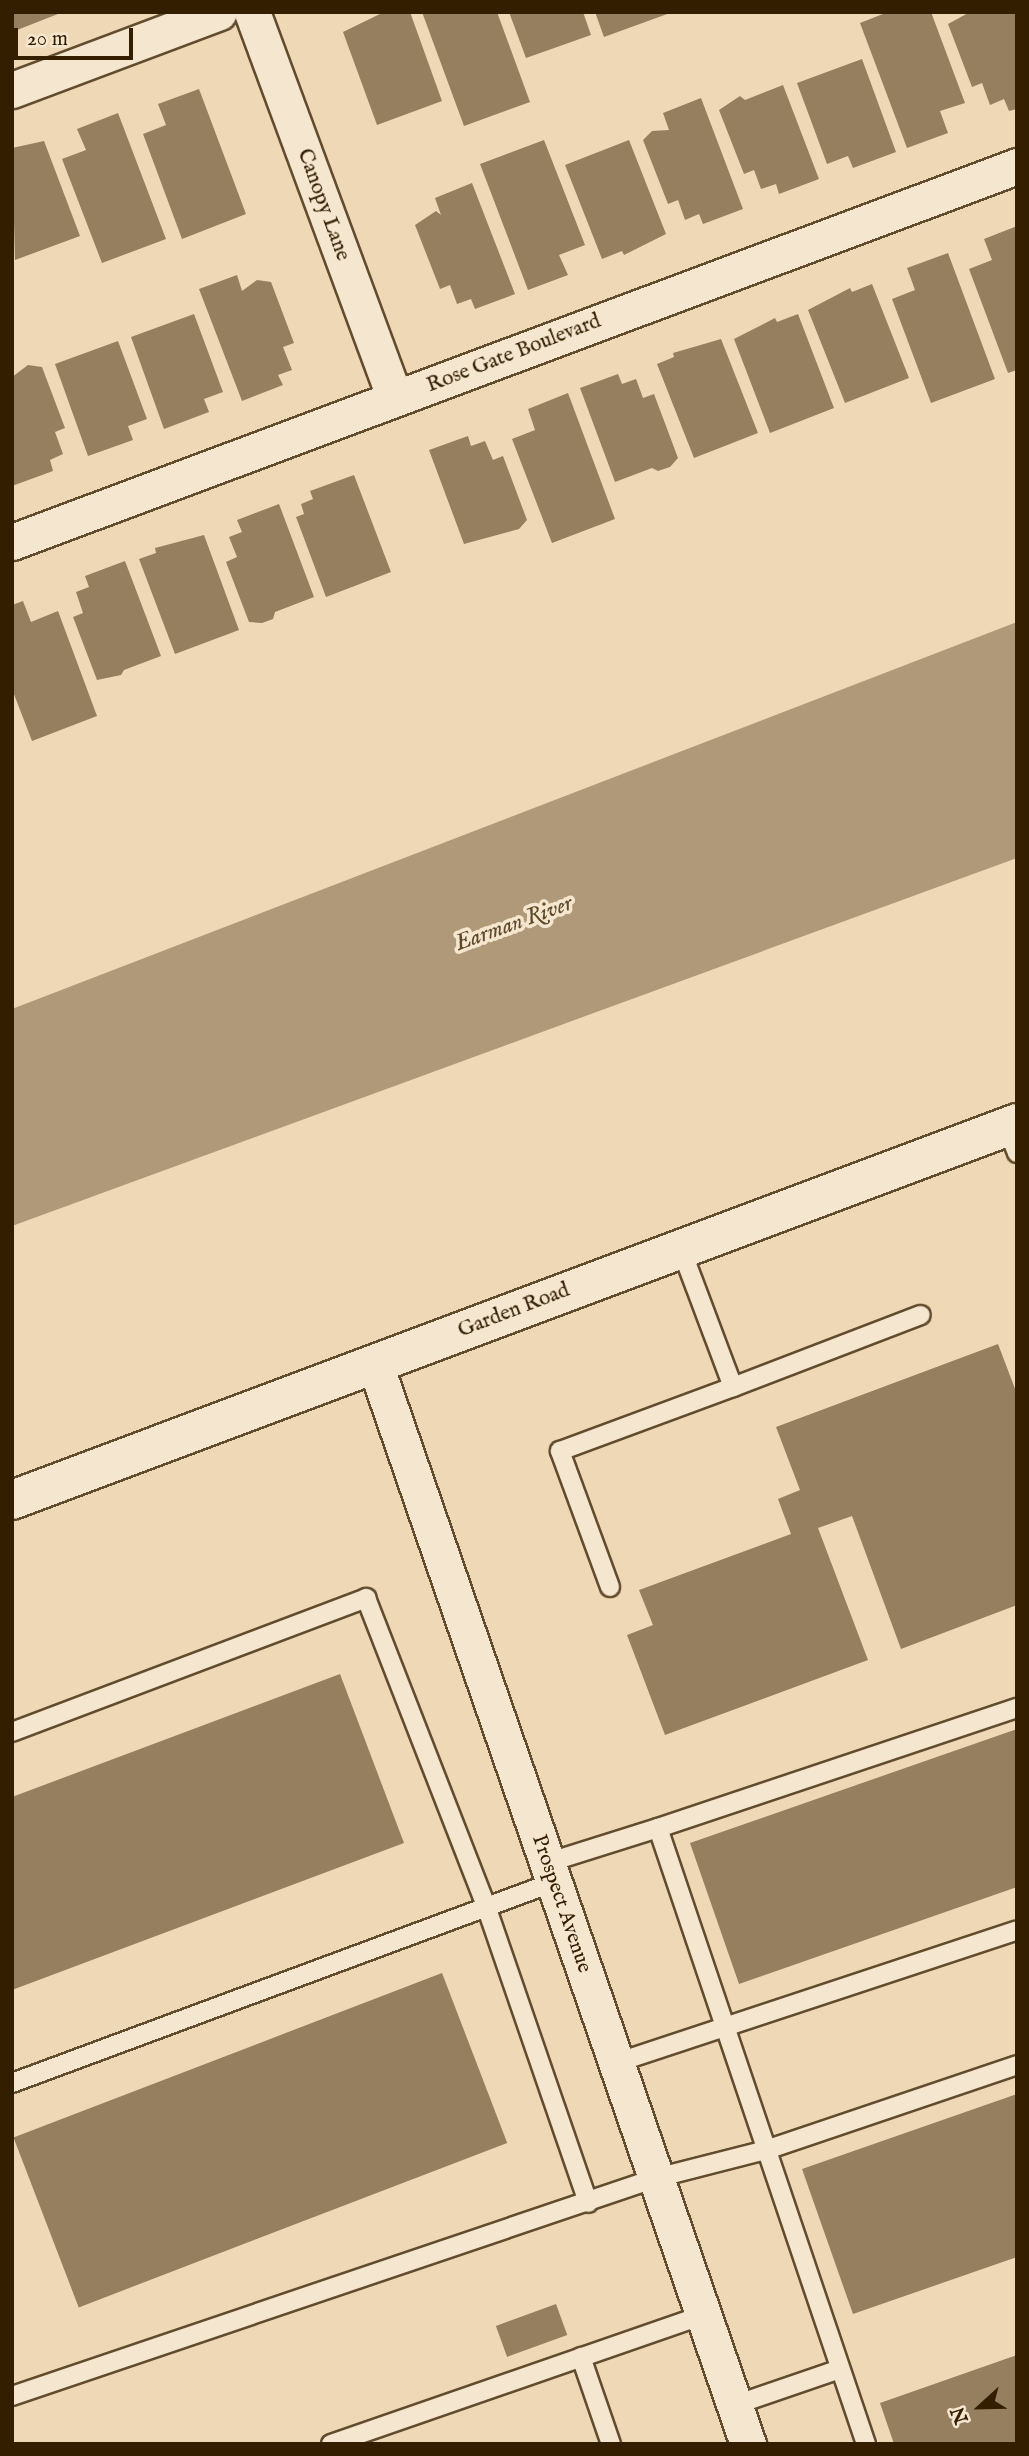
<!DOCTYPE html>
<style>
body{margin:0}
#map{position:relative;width:1029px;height:2456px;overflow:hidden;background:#efd8b6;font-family:"IM FELL English",serif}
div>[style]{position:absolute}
.water>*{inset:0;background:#af9978}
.building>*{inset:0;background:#957f5f;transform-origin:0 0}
.roads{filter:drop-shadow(2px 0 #624c2e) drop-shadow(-2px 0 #624c2e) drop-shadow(0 2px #624c2e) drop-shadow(0 -2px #624c2e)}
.service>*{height:18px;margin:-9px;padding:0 9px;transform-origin:9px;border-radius:9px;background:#f5e6d0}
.minor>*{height:35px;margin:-17.5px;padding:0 17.5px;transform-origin:17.5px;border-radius:17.5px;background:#f5e6d0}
.tertiary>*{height:38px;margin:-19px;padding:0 19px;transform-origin:19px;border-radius:19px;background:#f5e6d0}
span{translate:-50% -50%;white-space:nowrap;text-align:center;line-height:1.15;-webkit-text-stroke:7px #f5e6d0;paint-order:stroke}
.street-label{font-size:21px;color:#331e00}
.water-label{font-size:23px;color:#5e492a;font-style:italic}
.frame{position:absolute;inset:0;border:14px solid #331e00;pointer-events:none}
.north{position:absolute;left:945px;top:2372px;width:70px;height:70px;-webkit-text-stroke:5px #f5e6d0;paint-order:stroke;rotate:248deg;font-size:19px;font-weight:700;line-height:28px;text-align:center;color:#331e00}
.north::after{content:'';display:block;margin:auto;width:24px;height:32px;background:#331e00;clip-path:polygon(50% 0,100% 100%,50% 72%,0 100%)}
.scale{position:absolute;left:14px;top:28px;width:119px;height:32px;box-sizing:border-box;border:4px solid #331e00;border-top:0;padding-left:9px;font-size:21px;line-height:24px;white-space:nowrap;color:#331e00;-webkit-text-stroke:5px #f5e6d0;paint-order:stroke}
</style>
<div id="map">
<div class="water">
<i style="clip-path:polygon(1017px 622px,1017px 858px,12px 1226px,12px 1009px)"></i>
</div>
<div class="building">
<i style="clip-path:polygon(12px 12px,63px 12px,12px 32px)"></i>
<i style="clip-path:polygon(384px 12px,410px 12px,442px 101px,377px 125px,343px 32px)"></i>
<i style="clip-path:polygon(422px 12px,497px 12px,530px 102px,464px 126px)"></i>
<i style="clip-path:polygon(509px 12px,583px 12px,591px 35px,526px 58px)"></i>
<i style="clip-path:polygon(595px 12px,670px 12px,670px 13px,604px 37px)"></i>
<i style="clip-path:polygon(888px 12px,931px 12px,965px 103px,940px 111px,948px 133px,907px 148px,860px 23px)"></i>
<i style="clip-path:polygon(970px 12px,1017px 12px,1017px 109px,1009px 111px,1004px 99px,990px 105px,982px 83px,972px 87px,948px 24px)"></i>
<i style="clip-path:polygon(862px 59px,896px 152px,853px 168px,848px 156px,827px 164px,797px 83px)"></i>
<i style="clip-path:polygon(783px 85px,819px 179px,779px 194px,776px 184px,761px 189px,754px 170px,744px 174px,719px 110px,740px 96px,745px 100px)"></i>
<i style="clip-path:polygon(199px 89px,246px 214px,182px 239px,143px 134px,166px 125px,158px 104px)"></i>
<i style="clip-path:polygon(701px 98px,743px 209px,703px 224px,699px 214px,685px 220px,678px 200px,668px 204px,643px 140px,652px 131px,669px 130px,663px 113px)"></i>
<i style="clip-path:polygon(118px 113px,166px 239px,102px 263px,62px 159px,86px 150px,77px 129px)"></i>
<i style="clip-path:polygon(544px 140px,585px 245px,559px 255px,568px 275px,528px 290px,480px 164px)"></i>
<i style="clip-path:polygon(629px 140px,666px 234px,624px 255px,622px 251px,602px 259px,565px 165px)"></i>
<i style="clip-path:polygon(44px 141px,80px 236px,15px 260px,12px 148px)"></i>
<i style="clip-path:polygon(472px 183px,515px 294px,475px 309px,471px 299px,457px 304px,450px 285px,440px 289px,415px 225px,436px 211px,441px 215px,435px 198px)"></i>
<i style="clip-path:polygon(1017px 226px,1017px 370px,1008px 373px,969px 269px,992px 260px,984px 239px)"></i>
<i style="clip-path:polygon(948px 253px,995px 379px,931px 403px,892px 299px,915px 290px,907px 268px)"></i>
<i style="clip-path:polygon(237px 275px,242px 291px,257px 280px,271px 282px,294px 343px,283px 347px,292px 370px,278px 375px,283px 385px,242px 401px,199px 289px)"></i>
<i style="clip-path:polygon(872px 284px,909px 378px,845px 403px,808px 310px,850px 288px,852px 292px)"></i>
<i style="clip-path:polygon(194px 314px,223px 392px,204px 399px,209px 412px,164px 429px,131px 337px)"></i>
<i style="clip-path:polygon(798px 314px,834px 408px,770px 433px,734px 339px,775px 318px,777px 322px)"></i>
<i style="clip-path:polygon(721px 339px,758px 433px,694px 458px,657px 364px,674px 357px,673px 353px)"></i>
<i style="clip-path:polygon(118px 341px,147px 419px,128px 426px,133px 440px,88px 456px,55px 364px)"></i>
<i style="clip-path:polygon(28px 365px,42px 367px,65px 428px,55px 432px,63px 454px,50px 460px,53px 471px,12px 486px,12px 377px)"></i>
<i style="clip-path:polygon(618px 374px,622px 384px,636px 379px,643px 398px,654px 394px,678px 458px,670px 467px,658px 471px,652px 468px,615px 482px,580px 388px)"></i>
<i style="clip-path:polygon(568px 393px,615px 519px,552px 543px,512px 439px,535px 430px,528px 409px)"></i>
<i style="clip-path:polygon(468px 436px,471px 446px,485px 441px,493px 460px,503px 456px,527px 520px,519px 529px,464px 544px,429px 450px)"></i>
<i style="clip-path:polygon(354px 475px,391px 572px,326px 597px,296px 517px,304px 514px,301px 504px,313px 499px,310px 491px)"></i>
<i style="clip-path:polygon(279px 504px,314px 597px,275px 612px,273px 619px,262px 623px,249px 622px,226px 562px,237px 557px,229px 537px,242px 532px,237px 520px)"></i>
<i style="clip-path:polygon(204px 535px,239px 630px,175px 654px,139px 559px,156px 553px,155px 548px)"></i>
<i style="clip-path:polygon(125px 561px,161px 656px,124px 670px,121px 675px,97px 680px,73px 617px,83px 613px,76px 592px,89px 587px,85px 576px)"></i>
<i style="clip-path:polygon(23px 601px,31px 622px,58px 611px,97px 716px,32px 741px,12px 689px,12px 605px)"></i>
<i style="clip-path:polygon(998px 1344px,1017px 1394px,1017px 1605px,901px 1649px,852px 1516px,818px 1528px,868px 1660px,665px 1735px,627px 1635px,653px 1625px,639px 1590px,791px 1534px,778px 1499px,800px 1490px,776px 1427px)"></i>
<i style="clip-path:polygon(340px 1674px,404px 1843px,12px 1990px,12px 1797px)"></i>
<i style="clip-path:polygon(1017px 1729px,1017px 1887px,739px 1984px,690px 1843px)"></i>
<i style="left:442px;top:1973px;width:182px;height:459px;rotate:69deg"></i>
<i style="clip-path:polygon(1017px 2094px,1017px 2257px,853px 2314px,802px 2169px)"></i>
<i style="left:556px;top:2304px;width:33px;height:64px;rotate:70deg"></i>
<i style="clip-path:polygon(1017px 2355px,1017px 2444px,894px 2444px,880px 2403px)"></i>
</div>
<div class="roads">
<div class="service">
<i style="left:1007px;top:1127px;width:28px;rotate:69deg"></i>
<i style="left:733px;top:1387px;width:201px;rotate:-21deg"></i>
<i style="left:610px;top:1587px;width:145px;rotate:-110.2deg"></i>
<i style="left:560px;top:1451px;width:184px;rotate:-20.3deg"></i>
<i style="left:733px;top:1387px;width:147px;rotate:-110.6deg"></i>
<i style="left:12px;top:1732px;width:379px;rotate:-20.7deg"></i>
<i style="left:366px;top:1598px;width:331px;rotate:68.7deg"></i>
<i style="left:486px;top:1906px;width:314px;rotate:71deg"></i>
<i style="left:658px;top:1828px;width:379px;rotate:-18.5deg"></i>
<i style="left:547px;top:1863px;width:116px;rotate:-17.5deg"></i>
<i style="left:658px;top:1828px;width:650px;rotate:71.34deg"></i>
<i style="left:616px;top:2063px;width:422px;rotate:-18.3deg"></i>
<i style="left:12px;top:2083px;width:578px;rotate:-20.35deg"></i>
<i style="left:581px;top:2357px;width:92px;rotate:71deg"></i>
<i style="left:12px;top:2396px;width:680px;rotate:-18.7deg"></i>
<i style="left:656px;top:2178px;width:114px;rotate:-14.3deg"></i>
<i style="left:766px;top:2150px;width:265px;rotate:-18.7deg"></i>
<i style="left:735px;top:2405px;width:111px;rotate:-18.9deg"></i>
<i style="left:331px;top:2444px;width:394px;rotate:-19.1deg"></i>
</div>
<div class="minor">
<i style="left:252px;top:12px;width:412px;rotate:69.7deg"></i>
<i style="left:12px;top:90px;width:221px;rotate:-20.6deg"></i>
<i style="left:12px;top:542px;width:1073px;rotate:-20.51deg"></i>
<i style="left:375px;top:1364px;width:1143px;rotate:70.95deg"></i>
</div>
<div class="tertiary">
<i style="left:12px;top:1500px;width:1073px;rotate:-20.56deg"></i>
</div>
</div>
<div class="street-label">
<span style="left:323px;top:205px;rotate:70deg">Canopy Lane</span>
<span style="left:514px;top:354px;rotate:-21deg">Rose Gate Boulevard</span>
<span style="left:514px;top:1311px;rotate:-21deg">Garden Road</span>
<span style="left:561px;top:1904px;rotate:71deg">Prospect Avenue</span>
</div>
<div class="water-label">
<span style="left:514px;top:924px;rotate:-20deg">Earman River</span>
</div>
<div class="frame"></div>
<div class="north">N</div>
<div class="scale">20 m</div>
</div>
